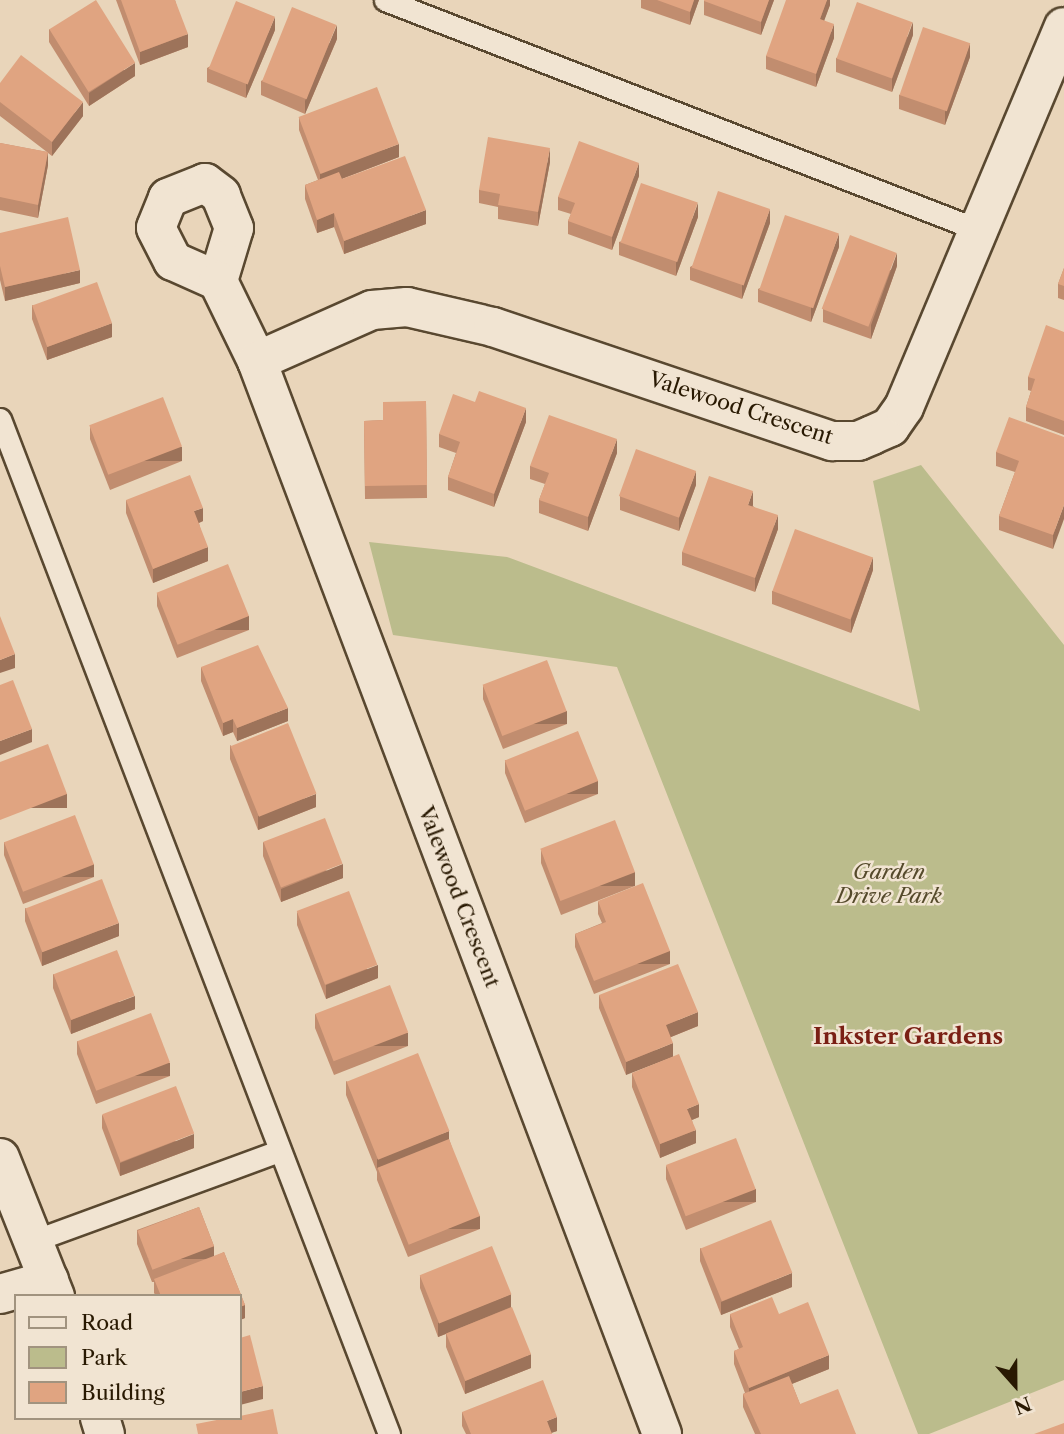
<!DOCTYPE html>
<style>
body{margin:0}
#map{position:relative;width:1064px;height:1434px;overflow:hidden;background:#e9d5ba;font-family:"Libre Caslon Text",serif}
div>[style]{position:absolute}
.green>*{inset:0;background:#bbbc8c}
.roads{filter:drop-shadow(2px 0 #594830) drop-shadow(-2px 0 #594830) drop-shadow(0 2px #594830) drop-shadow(0 -2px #594830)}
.lane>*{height:21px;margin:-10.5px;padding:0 10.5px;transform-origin:10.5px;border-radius:10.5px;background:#f1e4d2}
.street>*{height:38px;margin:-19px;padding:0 19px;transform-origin:19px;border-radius:19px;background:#f1e4d2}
.secondary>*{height:38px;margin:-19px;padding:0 19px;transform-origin:19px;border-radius:19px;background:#f1e4d2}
.wall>*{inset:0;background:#c18d6f}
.shaded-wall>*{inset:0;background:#9d735a;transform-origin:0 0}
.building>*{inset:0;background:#e0a481;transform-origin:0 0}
span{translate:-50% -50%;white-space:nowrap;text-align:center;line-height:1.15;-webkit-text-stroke:5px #f1e4d2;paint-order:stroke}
.street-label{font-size:21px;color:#291902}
.park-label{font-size:21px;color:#554a2b;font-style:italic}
.neighbourhood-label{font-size:23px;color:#7a1f14;font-weight:700}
.legend{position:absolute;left:14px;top:1294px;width:228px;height:126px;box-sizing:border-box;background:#f1e4d2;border:2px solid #a1937f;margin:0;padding:9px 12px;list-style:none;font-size:21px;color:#291902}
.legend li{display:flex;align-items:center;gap:14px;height:35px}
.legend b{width:35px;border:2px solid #a1937f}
.north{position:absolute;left:980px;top:1350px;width:70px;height:70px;-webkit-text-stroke:5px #f1e4d2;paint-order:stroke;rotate:159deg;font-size:19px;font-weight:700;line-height:28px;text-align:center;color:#291902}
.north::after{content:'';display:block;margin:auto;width:24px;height:32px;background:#291902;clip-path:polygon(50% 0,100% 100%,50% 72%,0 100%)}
</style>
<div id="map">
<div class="green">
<i style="clip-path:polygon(921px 465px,1064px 645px,1064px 1380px,929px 1434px,918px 1434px,617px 667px,393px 635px,369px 542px,507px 557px,920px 711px,873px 481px)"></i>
</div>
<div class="roads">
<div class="lane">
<i style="left:385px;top:0;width:637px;rotate:21.17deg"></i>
<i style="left:0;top:419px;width:1087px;rotate:69.03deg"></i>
<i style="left:33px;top:1241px;width:262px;rotate:-20.1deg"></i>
</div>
<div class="street">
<i style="left:218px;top:281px;width:55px;rotate:-73.2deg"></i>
<i style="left:234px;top:228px;width:35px;rotate:-112deg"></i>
<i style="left:221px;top:195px;width:20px;rotate:-143deg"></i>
<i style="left:205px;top:183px;width:40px;rotate:158deg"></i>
<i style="left:168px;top:198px;width:32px;rotate:112deg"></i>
<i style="left:156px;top:228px;width:37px;rotate:63deg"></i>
<i style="left:173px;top:261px;width:49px;rotate:24deg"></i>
<i style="left:218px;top:281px;width:89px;rotate:64deg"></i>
<i style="left:257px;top:361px;width:1147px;rotate:69.32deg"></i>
<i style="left:257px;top:361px;width:126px;rotate:-23.9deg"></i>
<i style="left:372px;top:310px;width:35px;rotate:-5deg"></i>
<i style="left:407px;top:307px;width:88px;rotate:13.1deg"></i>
<i style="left:493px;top:327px;width:358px;rotate:18.6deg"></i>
<i style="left:832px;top:441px;width:26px"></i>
<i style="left:858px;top:441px;width:15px;rotate:-23deg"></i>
<i style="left:872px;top:435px;width:20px;rotate:-24deg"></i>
<i style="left:890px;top:427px;width:24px;rotate:-55deg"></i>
<i style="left:904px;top:407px;width:412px;rotate:-67.2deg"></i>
<i style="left:0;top:1294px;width:51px;rotate:-15.9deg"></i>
</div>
<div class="secondary">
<i style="left:0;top:1158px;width:149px;rotate:68.3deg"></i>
<i style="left:100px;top:1418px;width:17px;rotate:73deg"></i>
</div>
</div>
<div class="wall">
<i style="clip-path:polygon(116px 0,175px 0,188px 47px,140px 65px)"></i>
<i style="clip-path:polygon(641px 0,699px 0,690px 25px,641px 8px)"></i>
<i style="clip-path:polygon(774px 0,761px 35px,704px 15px,704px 1px)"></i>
<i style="clip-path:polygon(827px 0,830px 0,830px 5px,824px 20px,834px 38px,816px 87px,766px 69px,766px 56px)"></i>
<i style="clip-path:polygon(49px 29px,135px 76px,89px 106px,49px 42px)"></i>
<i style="clip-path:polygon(275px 30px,246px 98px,207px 82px,207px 68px)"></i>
<i style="clip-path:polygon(913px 35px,892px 92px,836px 72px,836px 58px)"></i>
<i style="clip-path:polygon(337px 39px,305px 114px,261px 95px,261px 81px)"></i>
<i style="clip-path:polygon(970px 57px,945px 125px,899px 109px,899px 95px)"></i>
<i style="clip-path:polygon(0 83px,83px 116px,52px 156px,48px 153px,48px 165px,38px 218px,0 210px,0 143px,47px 152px,0 116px)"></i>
<i style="clip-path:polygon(299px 117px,399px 157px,342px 179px,426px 224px,344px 254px,334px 227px,317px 233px,305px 199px,305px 185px,318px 180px,299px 130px)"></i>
<i style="clip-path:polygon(550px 162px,538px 226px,498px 219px,498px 207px,479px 203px,479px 190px)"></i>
<i style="clip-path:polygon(639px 176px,612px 250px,568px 234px,568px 221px,571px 214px,558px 210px,558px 197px)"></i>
<i style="clip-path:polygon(698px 217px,676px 276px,619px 255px,619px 242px)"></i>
<i style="clip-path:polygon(770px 223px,742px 299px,690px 280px,690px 267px)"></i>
<i style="clip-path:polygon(0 233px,80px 283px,5px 301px,0 280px)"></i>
<i style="clip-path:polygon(839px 247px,811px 322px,758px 302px,758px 289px)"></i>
<i style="clip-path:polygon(897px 266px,871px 339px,823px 322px,823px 309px)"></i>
<i style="clip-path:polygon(1064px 268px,1064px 300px,1058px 298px,1058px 284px)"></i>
<i style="clip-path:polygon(32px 305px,112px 337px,47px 360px,32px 319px)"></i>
<i style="clip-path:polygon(1064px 332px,1064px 435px,1026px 421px,1026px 407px,1031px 391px,1028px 390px,1028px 377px)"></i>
<i style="clip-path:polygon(426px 401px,427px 498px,365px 499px,364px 421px,383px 420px)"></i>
<i style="clip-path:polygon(526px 422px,494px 507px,448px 490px,448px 477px,456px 453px,439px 447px,439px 434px)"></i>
<i style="clip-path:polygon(90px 426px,182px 461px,110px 490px,90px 439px)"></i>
<i style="clip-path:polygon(1064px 437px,1053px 549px,999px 530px,999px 516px,1015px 472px,996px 466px,996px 452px)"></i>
<i style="clip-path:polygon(617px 453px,588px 531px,539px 513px,539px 500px,545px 484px,530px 479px,530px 466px)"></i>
<i style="clip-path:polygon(696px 485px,679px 531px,620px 510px,620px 496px)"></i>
<i style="clip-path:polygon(126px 500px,203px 521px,199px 523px,208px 561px,153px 583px,126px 513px)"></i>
<i style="clip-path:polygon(753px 505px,753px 506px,778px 529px,755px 592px,682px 565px,682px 552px)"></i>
<i style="clip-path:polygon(873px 570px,851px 633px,772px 604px,772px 591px)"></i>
<i style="clip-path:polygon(157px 593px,249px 630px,177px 658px,157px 606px)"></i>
<i style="clip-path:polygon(201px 667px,288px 721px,237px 741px,233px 732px,223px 736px,201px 681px)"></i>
<i style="clip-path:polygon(483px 686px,567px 724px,503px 749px,483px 699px)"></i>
<i style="clip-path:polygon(230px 745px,316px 807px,258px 830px,230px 759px)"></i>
<i style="clip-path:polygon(505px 760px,598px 794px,525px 823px,505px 773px)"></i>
<i style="clip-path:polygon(4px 842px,94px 877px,23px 904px,4px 855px)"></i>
<i style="clip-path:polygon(263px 842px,343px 878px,281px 902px,263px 856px)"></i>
<i style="clip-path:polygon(541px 850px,635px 886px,561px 915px,541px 863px)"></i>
<i style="clip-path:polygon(598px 901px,670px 964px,594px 994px,575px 947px,575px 934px,602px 923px,598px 914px)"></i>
<i style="clip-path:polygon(25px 908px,119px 936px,42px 966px,25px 921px)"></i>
<i style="clip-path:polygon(297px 912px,378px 978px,326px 999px,297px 925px)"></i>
<i style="clip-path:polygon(53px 974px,135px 1009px,71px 1034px,53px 988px)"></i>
<i style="clip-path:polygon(599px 995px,698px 1026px,671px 1037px,626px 1075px,599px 1008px)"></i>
<i style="clip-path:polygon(315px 1014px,408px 1046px,334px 1075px,315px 1028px)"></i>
<i style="clip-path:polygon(77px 1041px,170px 1076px,96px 1104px,77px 1054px)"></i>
<i style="clip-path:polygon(632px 1073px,699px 1117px,692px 1120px,696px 1143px,660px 1158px,632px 1087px)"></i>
<i style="clip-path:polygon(346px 1081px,449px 1139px,480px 1229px,408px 1257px,377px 1180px,377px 1172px,346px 1095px)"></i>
<i style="clip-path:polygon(102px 1115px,194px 1148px,120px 1176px,102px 1128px)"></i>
<i style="clip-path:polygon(666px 1166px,756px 1202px,686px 1230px,666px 1179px)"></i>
<i style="clip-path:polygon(199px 1207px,214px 1246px,214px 1257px,224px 1252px,245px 1305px,245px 1318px,240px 1320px,240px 1296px,156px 1296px,154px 1293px,154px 1282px,152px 1282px,137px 1244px,137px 1230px)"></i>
<i style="clip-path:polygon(700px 1248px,792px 1287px,721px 1315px,700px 1261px)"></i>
<i style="clip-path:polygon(420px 1275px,511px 1307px,531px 1368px,465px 1394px,446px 1347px,446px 1334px,438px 1337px,420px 1288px)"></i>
<i style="clip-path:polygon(730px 1314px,779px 1314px,829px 1369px,792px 1384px,800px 1404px,856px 1434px,755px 1434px,743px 1407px,743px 1394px,745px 1393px,734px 1364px,734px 1351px,739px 1349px,730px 1327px)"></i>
<i style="clip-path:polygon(462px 1412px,557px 1431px,551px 1433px,552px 1434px,466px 1434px,462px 1426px)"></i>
</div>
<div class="shaded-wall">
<i style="clip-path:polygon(694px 0,699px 0,690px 25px,690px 12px)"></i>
<i style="clip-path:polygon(769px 0,774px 0,761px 35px,761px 22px)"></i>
<i style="clip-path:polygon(827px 0,830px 0,830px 5px,820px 32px,820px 19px)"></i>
<i style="clip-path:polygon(275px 17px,275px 30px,246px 98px,246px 84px)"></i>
<i style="clip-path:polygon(913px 22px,913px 35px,892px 92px,892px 79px)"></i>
<i style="clip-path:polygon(834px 24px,834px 38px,816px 87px,816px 74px)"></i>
<i style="clip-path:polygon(337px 25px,337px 39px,305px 114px,305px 101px)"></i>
<i style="clip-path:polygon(188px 34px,188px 47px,140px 65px,140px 52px)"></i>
<i style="clip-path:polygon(970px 43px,970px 57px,945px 125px,945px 112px)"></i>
<i style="clip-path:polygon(135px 63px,135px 76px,89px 106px,89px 93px)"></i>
<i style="clip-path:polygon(83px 102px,83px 116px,52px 156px,52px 142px)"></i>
<i style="clip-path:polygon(399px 144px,399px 157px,320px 187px,320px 173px)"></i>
<i style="clip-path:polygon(550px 148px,550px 162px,538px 226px,538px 212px)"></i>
<i style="clip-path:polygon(48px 152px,48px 165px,38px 218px,38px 205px)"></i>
<i style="clip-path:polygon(639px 163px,639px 176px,612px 250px,612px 237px)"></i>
<i style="clip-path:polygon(698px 203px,698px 217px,676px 276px,676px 263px)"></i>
<i style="clip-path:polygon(770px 209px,770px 223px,742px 299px,742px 285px)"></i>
<i style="clip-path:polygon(426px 210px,426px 224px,344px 254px,344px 241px)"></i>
<i style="clip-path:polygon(334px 213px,334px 227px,317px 233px,317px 220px)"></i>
<i style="clip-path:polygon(839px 234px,839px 247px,811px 322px,811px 308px)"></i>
<i style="clip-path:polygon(897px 253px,897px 266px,871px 339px,871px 325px)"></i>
<i style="clip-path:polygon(80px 270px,80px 283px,5px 301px,5px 287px)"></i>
<i style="clip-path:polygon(112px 323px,112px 337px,47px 360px,47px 347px)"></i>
<i style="clip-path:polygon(526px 408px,526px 422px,494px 507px,494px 494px)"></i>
<i style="clip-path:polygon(617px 439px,617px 453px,588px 531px,588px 517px)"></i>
<i style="left:182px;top:447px;width:14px;height:78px;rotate:90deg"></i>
<i style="clip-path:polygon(696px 471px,696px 485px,679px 531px,679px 517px)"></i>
<i style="clip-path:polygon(753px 491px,753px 505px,748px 518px,748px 505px)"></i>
<i style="clip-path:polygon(1064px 505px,1064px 519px,1053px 549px,1053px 535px)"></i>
<i style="clip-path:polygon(203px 508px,203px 521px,194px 525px,194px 511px)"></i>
<i style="clip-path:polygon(778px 515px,778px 529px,755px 592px,755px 578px)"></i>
<i style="clip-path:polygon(208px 547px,208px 561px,153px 583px,153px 569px)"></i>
<i style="clip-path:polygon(873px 557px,873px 570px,851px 633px,851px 619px)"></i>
<i style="left:249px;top:616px;width:14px;height:77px;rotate:90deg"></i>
<i style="clip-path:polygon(15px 654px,15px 668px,0 673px,0 660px)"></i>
<i style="clip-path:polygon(288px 708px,288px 721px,237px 741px,237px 728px)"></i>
<i style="left:567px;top:711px;width:13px;height:69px;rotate:90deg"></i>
<i style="clip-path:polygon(233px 719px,233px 732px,223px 736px,223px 723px)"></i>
<i style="clip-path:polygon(32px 729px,32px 742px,0 755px,0 741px)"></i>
<i style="left:598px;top:781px;width:13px;height:79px;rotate:90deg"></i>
<i style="left:67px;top:794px;width:14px;height:72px;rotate:90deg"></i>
<i style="clip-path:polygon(316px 794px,316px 807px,258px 830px,258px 816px)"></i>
<i style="left:94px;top:864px;width:13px;height:76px;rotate:90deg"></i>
<i style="clip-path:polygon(343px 864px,343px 878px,281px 902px,281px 889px)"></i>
<i style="left:635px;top:872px;width:14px;height:79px;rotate:90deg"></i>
<i style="clip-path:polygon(119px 923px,119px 936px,42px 966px,42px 952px)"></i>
<i style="left:670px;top:951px;width:13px;height:82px;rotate:90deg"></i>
<i style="clip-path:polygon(378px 965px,378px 978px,326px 999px,326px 985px)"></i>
<i style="clip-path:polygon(135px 996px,135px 1009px,71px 1034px,71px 1020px)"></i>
<i style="clip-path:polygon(698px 1012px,698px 1026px,666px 1039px,666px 1025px)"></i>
<i style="left:408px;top:1033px;width:13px;height:79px;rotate:90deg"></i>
<i style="clip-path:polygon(673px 1043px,673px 1057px,626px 1075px,626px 1062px)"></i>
<i style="left:170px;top:1063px;width:13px;height:79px;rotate:90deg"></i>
<i style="clip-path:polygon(699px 1104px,699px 1117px,687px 1122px,687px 1109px)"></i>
<i style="clip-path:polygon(696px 1130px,696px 1143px,660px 1158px,660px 1144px)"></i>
<i style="clip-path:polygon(449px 1131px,449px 1145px,377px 1168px,377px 1159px)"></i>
<i style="clip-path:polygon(194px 1134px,194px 1148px,120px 1176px,120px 1163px)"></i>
<i style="left:756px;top:1189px;width:13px;height:75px;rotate:90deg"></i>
<i style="left:480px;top:1216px;width:13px;height:77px;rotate:90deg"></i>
<i style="left:214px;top:1246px;width:13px;height:66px;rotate:90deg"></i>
<i style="clip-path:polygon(792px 1273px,792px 1287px,721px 1315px,721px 1302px)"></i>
<i style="clip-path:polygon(511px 1294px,511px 1307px,438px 1337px,438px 1323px)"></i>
<i style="clip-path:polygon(245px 1305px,245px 1318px,240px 1320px,240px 1307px)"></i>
<i style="clip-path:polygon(531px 1354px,531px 1368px,465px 1394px,465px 1381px)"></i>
<i style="clip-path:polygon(829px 1355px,829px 1369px,749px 1401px,749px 1388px)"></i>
<i style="clip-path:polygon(263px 1386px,263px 1399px,240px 1405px,240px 1392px)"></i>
<i style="clip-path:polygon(557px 1417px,557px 1431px,548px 1434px,547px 1421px)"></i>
</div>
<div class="building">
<i style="left:96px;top:0;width:74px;height:55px;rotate:58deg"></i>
<i style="clip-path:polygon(121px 0,175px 0,188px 34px,140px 52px)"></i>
<i style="clip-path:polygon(657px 0,694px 0,690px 12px)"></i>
<i style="clip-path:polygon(704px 0,769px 0,761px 22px,704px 1px)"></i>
<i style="clip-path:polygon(786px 0,827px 0,820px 19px,834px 24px,816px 74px,766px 56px)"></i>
<i style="left:236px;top:1px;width:42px;height:73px;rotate:22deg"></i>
<i style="left:857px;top:2px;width:59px;height:60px;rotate:20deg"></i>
<i style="left:292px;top:7px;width:48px;height:80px;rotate:22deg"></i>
<i style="left:923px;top:27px;width:50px;height:72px;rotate:19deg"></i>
<i style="clip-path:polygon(21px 55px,83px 102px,52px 142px,0 102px,0 83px)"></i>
<i style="left:377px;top:87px;width:61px;height:84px;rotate:69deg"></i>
<i style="clip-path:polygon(488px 137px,550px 148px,538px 212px,498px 205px,500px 194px,479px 190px)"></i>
<i style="clip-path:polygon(579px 141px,639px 163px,612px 237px,568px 221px,575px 203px,558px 197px)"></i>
<i style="clip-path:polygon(0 143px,48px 152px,38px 205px,0 197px)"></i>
<i style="clip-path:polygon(405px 156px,426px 210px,344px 241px,334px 213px,317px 220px,305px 185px,339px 172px,342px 179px)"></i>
<i style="left:641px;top:183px;width:60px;height:63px;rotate:19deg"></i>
<i style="left:718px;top:191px;width:55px;height:81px;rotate:19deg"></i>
<i style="left:785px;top:215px;width:57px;height:79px;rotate:19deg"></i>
<i style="clip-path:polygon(68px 217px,80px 270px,5px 287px,0 266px,0 233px)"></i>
<i style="left:850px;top:235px;width:50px;height:79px;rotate:21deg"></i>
<i style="clip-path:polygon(1064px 268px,1064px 286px,1058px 284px)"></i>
<i style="left:97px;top:282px;width:44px;height:69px;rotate:70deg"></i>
<i style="clip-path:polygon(1046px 325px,1064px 332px,1064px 421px,1026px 407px,1035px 379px,1028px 377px)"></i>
<i style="clip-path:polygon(479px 391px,526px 408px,494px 494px,448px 477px,460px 442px,439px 434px,453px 394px,475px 402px)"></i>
<i style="left:163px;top:397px;width:53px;height:79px;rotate:69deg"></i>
<i style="clip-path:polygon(426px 401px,427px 485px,365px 486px,364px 421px,383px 420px,383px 402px)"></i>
<i style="clip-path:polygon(549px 415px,617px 439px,588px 517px,539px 500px,549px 473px,530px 466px)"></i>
<i style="clip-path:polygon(1009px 417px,1064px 437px,1064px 505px,1053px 535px,999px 516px,1019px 461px,996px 452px)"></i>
<i style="left:636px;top:449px;width:64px;height:50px;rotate:20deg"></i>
<i style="clip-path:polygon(190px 475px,203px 508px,194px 511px,208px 547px,153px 569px,126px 500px)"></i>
<i style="clip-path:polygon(709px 476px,753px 491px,748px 505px,778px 515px,755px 578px,682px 552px)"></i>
<i style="left:795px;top:529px;width:83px;height:66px;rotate:20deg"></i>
<i style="left:228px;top:564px;width:56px;height:77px;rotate:68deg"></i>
<i style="clip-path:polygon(0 616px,15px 654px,0 660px)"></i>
<i style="clip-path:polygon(258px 645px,288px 708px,237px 728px,233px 719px,223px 723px,201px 667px)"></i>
<i style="left:547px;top:660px;width:55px;height:69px;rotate:69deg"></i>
<i style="clip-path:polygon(13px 680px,32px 729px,0 741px,0 685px)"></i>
<i style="left:288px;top:723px;width:76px;height:62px;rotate:68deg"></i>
<i style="left:578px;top:731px;width:54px;height:79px;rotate:68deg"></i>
<i style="clip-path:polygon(48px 744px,67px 794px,0 820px,0 762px)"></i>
<i style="left:75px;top:815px;width:53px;height:76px;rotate:69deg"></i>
<i style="left:325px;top:818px;width:49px;height:66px;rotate:69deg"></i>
<i style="left:615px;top:820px;width:56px;height:80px;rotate:69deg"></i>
<i style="left:102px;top:879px;width:47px;height:82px;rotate:69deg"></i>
<i style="clip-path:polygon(643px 883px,670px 951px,594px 981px,575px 934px,606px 922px,598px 901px)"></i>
<i style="left:349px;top:891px;width:79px;height:56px;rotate:69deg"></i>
<i style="left:117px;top:950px;width:49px;height:68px;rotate:69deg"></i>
<i style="clip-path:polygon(678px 964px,698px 1012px,666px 1025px,673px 1043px,626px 1062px,599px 995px)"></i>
<i style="left:390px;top:985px;width:51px;height:80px;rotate:69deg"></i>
<i style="left:151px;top:1013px;width:53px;height:79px;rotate:69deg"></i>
<i style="left:418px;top:1053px;width:84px;height:77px;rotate:68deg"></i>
<i style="clip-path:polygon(679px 1054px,699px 1104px,687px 1109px,696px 1130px,660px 1144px,632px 1073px)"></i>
<i style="left:176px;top:1086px;width:51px;height:79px;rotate:69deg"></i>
<i style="left:736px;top:1138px;width:55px;height:75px;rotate:69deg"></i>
<i style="left:449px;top:1139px;width:83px;height:77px;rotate:68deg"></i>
<i style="left:199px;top:1207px;width:42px;height:66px;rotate:69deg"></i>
<i style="left:771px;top:1220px;width:57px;height:76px;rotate:68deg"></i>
<i style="left:492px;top:1246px;width:52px;height:78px;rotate:68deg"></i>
<i style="clip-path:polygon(224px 1252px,245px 1305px,240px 1307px,240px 1296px,161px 1296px,154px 1279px)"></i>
<i style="clip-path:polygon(772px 1297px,779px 1314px,808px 1302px,829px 1355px,749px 1388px,734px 1351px,743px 1347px,730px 1314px)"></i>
<i style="left:512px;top:1307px;width:51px;height:71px;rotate:68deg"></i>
<i style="clip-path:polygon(250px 1335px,263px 1386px,240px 1392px,240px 1338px)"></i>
<i style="clip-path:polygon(789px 1376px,800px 1404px,838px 1389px,856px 1434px,761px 1434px,743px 1394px)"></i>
<i style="clip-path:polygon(543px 1380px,557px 1417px,547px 1421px,552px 1434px,471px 1434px,462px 1412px)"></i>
<i style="clip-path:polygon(273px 1409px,278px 1434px,198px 1434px,196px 1424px,227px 1418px,240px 1418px,240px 1416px)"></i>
<i style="clip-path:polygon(1064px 1423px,1064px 1434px,1034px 1434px)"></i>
</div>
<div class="street-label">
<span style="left:741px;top:408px;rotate:18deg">Valewood Crescent</span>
<span style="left:459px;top:897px;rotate:69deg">Valewood Crescent</span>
</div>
<div class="park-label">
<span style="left:889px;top:884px">Garden<br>Drive Park</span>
</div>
<div class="neighbourhood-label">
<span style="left:908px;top:1036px">Inkster Gardens</span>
</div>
<ul class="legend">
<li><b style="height:9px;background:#f1e4d2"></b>Road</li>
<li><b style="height:19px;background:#bbbc8c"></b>Park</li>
<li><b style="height:19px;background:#e0a481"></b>Building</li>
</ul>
<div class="north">N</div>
</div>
